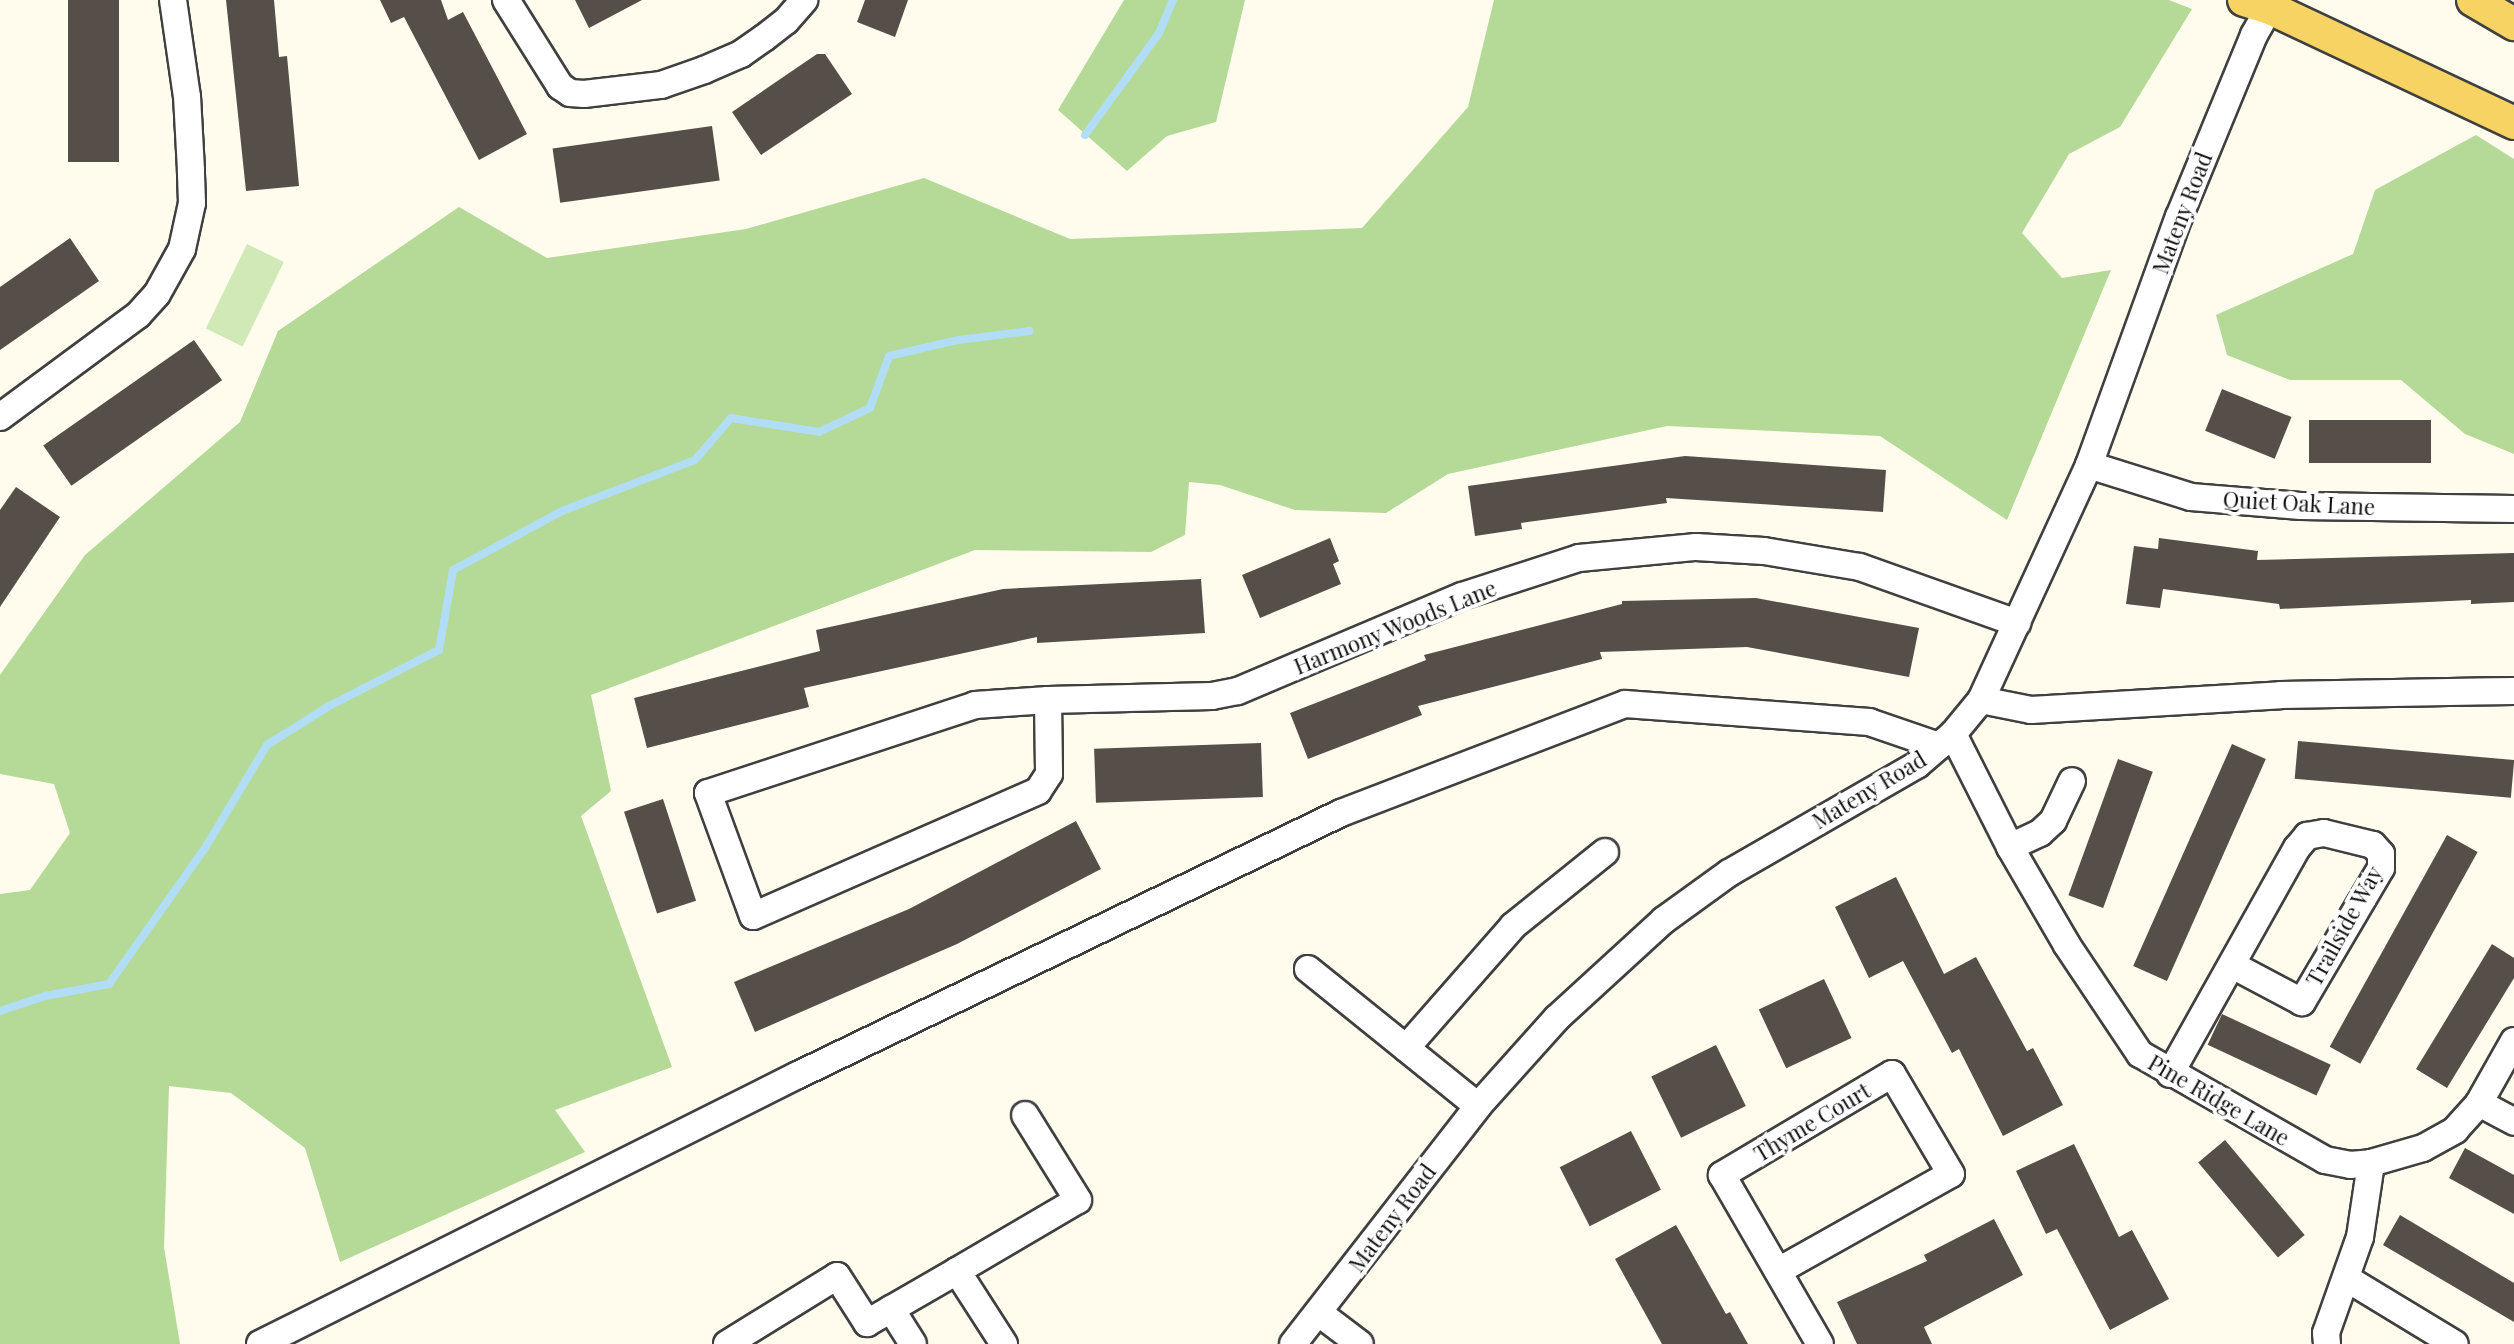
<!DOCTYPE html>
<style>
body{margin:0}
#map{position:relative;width:2514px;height:1344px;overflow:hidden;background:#fffbed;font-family:"Playfair Display",serif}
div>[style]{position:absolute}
.green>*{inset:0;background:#d1e9b7;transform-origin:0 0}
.forest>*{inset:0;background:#b5d997}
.stream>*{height:8px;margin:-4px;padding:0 4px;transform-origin:4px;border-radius:4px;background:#b2ddf6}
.building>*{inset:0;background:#564e49;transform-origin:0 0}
.roads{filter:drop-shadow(2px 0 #404040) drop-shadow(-2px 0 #404040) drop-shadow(0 2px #404040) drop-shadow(0 -2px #404040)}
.minor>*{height:26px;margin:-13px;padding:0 13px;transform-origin:13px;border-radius:13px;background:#fff}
.major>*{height:32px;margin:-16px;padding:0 16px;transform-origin:16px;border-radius:16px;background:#f7d364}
span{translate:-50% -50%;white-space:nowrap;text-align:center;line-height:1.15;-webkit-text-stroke:8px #fff;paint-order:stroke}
.street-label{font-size:22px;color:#0d0d0d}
</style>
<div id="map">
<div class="green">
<i style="left:247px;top:244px;width:41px;height:94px;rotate:26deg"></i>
</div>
<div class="forest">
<i style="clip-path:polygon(1124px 0,1245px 0,1216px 122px,1167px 136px,1127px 171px,1058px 110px)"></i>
<i style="clip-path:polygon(1494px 0,2169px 0,2192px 9px,2120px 127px,2069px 154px,2022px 233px,2062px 278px,2111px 270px,2007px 520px,1880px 436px,1667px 426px,1448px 474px,1386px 513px,1295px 510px,1220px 485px,1189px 482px,1185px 535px,1151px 552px,975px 550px,591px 695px,611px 791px,581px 816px,672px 1067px,555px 1110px,585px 1152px,340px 1262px,305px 1148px,231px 1093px,169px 1086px,164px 1247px,180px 1344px,0 1344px,0 894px,30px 890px,70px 833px,54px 784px,0 774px,0 675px,85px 555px,240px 422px,278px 331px,459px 207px,547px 258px,746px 229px,924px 178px,1070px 239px,1362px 228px,1468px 107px)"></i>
<i style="clip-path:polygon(2476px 135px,2514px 159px,2514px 454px,2465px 434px,2401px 380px,2290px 380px,2227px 355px,2216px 315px,2353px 254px,2375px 190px)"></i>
</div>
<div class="stream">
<i style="left:1085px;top:135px;width:126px;rotate:-54deg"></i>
<i style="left:1159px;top:33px;width:36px;rotate:-67deg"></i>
<i style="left:0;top:1011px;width:47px;rotate:-18.4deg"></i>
<i style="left:45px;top:996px;width:65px;rotate:-10.6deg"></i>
<i style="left:109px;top:984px;width:166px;rotate:-54.8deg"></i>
<i style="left:205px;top:848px;width:120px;rotate:-59deg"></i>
<i style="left:267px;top:745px;width:73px;rotate:-32.2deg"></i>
<i style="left:329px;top:706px;width:123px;rotate:-27deg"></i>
<i style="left:439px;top:650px;width:81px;rotate:-80.1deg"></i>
<i style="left:453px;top:570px;width:124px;rotate:-28.4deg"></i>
<i style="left:562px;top:511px;width:142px;rotate:-21deg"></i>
<i style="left:695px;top:460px;width:55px;rotate:-49.4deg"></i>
<i style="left:731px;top:418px;width:89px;rotate:9deg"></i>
<i style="left:819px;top:432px;width:56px;rotate:-25.2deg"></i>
<i style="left:870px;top:408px;width:55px;rotate:-69.9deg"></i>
<i style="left:889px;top:356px;width:71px;rotate:-13.1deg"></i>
<i style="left:958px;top:340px;width:72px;rotate:-7.2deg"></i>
</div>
<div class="building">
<i style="left:68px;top:0;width:51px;height:162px"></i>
<i style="clip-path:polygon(226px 0,274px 0,279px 57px,287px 56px,299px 186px,246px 191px)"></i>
<i style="clip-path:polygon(380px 0,441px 0,448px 20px,463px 12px,527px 134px,479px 160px,404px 17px,391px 23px)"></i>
<i style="clip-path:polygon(575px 0,642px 0,589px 28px)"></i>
<i style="clip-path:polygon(865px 0,908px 0,895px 37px,857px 22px)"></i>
<i style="clip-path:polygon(817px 54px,825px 54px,852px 94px,761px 155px,732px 112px)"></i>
<i style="left:712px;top:126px;width:55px;height:161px;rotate:82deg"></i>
<i style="clip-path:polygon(70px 238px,99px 281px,0 350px,0 287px)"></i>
<i style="left:194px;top:340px;width:49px;height:184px;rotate:55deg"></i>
<i style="left:2222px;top:389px;width:75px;height:45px;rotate:22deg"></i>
<i style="left:2309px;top:420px;width:122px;height:43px"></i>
<i style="clip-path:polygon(1685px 456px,1886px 470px,1883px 512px,1666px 498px,1667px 503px,1521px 523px,1522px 529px,1475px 536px,1468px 486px)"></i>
<i style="clip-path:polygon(16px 487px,60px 517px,0 607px,0 510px)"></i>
<i style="clip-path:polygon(1330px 538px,1339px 561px,1333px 564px,1341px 584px,1260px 618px,1242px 575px)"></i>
<i style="clip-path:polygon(2159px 538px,2258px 551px,2257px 560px,2514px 553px,2514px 602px,2471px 604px,2471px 600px,2280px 609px,2279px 604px,2163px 589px,2160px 608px,2126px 604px,2134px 546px,2158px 549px)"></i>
<i style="clip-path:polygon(1201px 579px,1205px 633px,1037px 643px,1037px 637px,804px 688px,809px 707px,647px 748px,634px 698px,820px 651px,816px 630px,1003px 589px)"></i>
<i style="clip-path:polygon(1756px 598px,1919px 628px,1909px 677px,1747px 647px,1600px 652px,1602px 659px,1418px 706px,1422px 715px,1308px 759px,1290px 713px,1426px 660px,1424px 655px,1622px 604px,1622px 601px)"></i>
<i style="left:2298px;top:741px;width:217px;height:38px;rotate:5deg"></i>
<i style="left:1261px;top:743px;width:54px;height:167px;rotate:88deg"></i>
<i style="left:2232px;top:744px;width:37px;height:243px;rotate:24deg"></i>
<i style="left:2118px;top:759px;width:37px;height:145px;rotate:20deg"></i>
<i style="left:663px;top:799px;width:107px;height:41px;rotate:72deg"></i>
<i style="clip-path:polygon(1076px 821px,1101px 869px,957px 944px,755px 1032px,734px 982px,909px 909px)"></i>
<i style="left:2447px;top:835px;width:35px;height:242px;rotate:29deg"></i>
<i style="clip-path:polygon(1896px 877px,1944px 974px,1976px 957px,2027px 1051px,2033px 1048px,2063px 1105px,2003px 1136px,1959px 1049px,1952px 1053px,1903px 961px,1869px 978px,1835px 907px)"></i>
<i style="clip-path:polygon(2492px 944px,2514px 958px,2514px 978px,2447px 1088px,2416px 1069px)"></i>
<i style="left:1824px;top:979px;width:65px;height:72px;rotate:65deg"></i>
<i style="left:2222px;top:1014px;width:120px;height:34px;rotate:25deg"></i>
<i style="left:1716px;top:1045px;width:68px;height:72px;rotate:64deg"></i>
<i style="left:1631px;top:1131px;width:66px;height:80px;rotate:63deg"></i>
<i style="left:2225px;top:1140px;width:124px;height:35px;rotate:50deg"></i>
<i style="clip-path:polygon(2074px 1144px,2119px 1237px,2132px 1230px,2169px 1299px,2110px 1330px,2057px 1229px,2046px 1234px,2016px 1171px)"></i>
<i style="clip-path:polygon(2465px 1148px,2514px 1175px,2514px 1214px,2449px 1178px)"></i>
<i style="clip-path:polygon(2400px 1215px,2514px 1283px,2514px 1322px,2383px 1245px)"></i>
<i style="clip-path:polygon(1994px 1219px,2023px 1275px,1924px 1327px,1932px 1344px,1857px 1344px,1837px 1302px,1927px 1261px,1924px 1255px)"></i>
<i style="clip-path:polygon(1676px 1225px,1726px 1314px,1730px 1312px,1748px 1344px,1662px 1344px,1615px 1259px)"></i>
</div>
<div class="roads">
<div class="minor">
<i style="left:506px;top:0;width:102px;rotate:57.9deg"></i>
<i style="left:560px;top:86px;width:12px;rotate:35deg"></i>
<i style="left:570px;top:93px;width:14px;rotate:4deg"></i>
<i style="left:584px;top:94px;width:78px;rotate:-6.7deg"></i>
<i style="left:661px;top:85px;width:46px;rotate:-19.2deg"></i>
<i style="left:704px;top:70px;width:40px;rotate:-23.4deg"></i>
<i style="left:741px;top:54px;width:28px;rotate:-35deg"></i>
<i style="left:764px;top:38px;width:28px;rotate:-38deg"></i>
<i style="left:786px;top:21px;width:28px;rotate:-49deg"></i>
<i style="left:0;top:417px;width:172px;rotate:-36.5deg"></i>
<i style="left:138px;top:315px;width:28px;rotate:-48deg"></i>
<i style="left:157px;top:294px;width:51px;rotate:-60.9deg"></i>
<i style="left:182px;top:249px;width:47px;rotate:-77.7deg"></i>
<i style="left:192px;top:203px;width:33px;rotate:-92deg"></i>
<i style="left:191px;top:170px;width:73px;rotate:-93.1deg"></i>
<i style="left:187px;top:97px;width:98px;rotate:-98.2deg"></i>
<i style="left:2089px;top:465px;width:107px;rotate:17.4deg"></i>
<i style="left:2191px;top:497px;width:110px;rotate:4.7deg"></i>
<i style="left:2301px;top:506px;width:213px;rotate:0.8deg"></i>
<i style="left:1048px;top:700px;width:74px;rotate:89.2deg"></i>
<i style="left:1049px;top:774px;width:20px;rotate:123deg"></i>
<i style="left:1038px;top:791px;width:311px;rotate:156.3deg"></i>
<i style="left:753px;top:916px;width:131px;rotate:-110.1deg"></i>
<i style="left:708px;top:793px;width:281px;rotate:-18.2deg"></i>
<i style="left:975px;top:705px;width:73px;rotate:-3.9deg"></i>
<i style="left:1048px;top:700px;width:164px;rotate:-1.4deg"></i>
<i style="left:1212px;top:696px;width:26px;rotate:-11deg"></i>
<i style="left:1238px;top:691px;width:243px;rotate:-23deg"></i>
<i style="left:1462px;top:596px;width:123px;rotate:-18deg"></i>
<i style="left:1579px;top:558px;width:118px;rotate:-5.4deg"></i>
<i style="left:1696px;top:547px;width:68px;rotate:3.4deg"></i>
<i style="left:1764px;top:551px;width:97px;rotate:9.5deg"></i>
<i style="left:1860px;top:567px;width:167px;rotate:19.6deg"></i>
<i style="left:1981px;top:700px;width:51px;rotate:11.3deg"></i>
<i style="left:2031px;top:710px;width:250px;rotate:-3.4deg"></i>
<i style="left:2281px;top:695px;width:233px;rotate:-1deg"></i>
<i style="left:1953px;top:734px;width:127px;rotate:63.2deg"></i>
<i style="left:2010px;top:847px;width:113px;rotate:59.8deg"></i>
<i style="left:2067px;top:945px;width:131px;rotate:56.2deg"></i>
<i style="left:2140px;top:1054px;width:213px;rotate:29.8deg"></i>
<i style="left:2325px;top:1160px;width:25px;rotate:11deg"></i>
<i style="left:2350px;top:1165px;width:21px;rotate:-5deg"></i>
<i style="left:2371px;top:1163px;width:54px;rotate:-16.1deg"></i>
<i style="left:2423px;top:1148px;width:37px;rotate:-29deg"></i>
<i style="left:2455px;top:1130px;width:36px;rotate:-48deg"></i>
<i style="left:2479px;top:1103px;width:71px;rotate:-60.6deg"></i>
<i style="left:2010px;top:847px;width:33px;rotate:-25deg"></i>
<i style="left:2040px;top:833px;width:18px;rotate:-43deg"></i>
<i style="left:2053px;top:821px;width:44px;rotate:-64.6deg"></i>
<i style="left:1308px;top:969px;width:218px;rotate:38.9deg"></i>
<i style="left:1406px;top:1048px;width:162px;rotate:-48.7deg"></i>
<i style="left:1513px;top:926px;width:118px;rotate:-38.8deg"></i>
<i style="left:2170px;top:1074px;width:259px;rotate:-60.7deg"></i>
<i style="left:2297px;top:848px;width:16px;rotate:-50deg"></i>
<i style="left:2307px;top:836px;width:17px;rotate:-10deg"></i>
<i style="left:2324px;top:833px;width:50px;rotate:13.8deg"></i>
<i style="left:2373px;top:845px;width:12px;rotate:48deg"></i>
<i style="left:2381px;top:854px;width:14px;rotate:90deg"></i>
<i style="left:2381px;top:868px;width:156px;rotate:120.5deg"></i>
<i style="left:2302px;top:1002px;width:79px;rotate:-152.1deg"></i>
<i style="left:2479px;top:1103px;width:40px;rotate:28deg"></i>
<i style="left:1778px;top:1271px;width:198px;rotate:-29.3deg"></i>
<i style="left:1951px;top:1174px;width:116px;rotate:-120.5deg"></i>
<i style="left:1892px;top:1074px;width:198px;rotate:149.3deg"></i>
<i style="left:1722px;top:1175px;width:195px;rotate:59.9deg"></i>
<i style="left:2346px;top:1278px;width:127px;rotate:31.2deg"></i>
<i style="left:891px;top:1309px;width:41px;rotate:57.8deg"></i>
<i style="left:1319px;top:1313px;width:51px;rotate:37.1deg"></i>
<i style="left:260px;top:1344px;width:602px;rotate:-26.57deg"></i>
<i style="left:798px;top:1075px;width:603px;rotate:-25.76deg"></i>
<i style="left:1341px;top:813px;width:304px;rotate:-21deg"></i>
<i style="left:1625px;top:704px;width:245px;rotate:4.2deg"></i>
<i style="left:1869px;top:722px;width:74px;rotate:18.9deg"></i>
<i style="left:727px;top:1344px;width:129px;rotate:-31.7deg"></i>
<i style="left:837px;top:1276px;width:56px;rotate:57.4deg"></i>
<i style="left:867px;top:1323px;width:104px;rotate:-30deg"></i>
<i style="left:1004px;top:1344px;width:87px;rotate:-122.8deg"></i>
<i style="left:957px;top:1271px;width:140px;rotate:-30.4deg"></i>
<i style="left:1078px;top:1200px;width:100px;rotate:-121.9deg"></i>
<i style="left:1293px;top:1344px;width:301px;rotate:-52.1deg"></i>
<i style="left:1478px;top:1106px;width:118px;rotate:-48.1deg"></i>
<i style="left:1557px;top:1018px;width:145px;rotate:-42.5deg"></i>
<i style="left:1664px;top:920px;width:80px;rotate:-35.9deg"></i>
<i style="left:1729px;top:873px;width:217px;rotate:-29.9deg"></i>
<i style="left:1917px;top:765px;width:48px;rotate:-40.7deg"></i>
<i style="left:1953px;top:734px;width:44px;rotate:-50.5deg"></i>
<i style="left:1981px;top:700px;width:259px;rotate:-65.3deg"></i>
<i style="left:2089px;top:465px;width:264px;rotate:-70.1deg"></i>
<i style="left:2179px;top:217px;width:197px;rotate:-67.6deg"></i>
<i style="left:2254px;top:35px;width:40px;rotate:-60.3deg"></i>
<i style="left:2327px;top:1344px;width:11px;rotate:-95deg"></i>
<i style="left:2326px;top:1333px;width:102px;rotate:-70.5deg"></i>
<i style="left:2360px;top:1237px;width:75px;rotate:-81.5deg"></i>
</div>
<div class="major">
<i style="left:2244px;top:0;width:27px;rotate:17deg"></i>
<i style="left:2270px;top:8px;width:270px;rotate:25.2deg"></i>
<i style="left:2473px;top:0;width:48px;rotate:30.3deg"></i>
</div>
</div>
<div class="street-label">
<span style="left:2182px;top:213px;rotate:-69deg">Mateny Road</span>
<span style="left:2299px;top:503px;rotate:3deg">Quiet Oak Lane</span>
<span style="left:1395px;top:627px;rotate:-22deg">Harmony Woods Lane</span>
<span style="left:1869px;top:790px;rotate:-31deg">Mateny Road</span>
<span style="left:2344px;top:926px;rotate:-61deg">Trailside Way</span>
<span style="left:2219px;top:1100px;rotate:30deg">Pine Ridge Lane</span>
<span style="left:1812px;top:1122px;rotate:-31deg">Thyme Court</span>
<span style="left:1392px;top:1218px;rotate:-53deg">Mateny Road</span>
</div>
</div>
